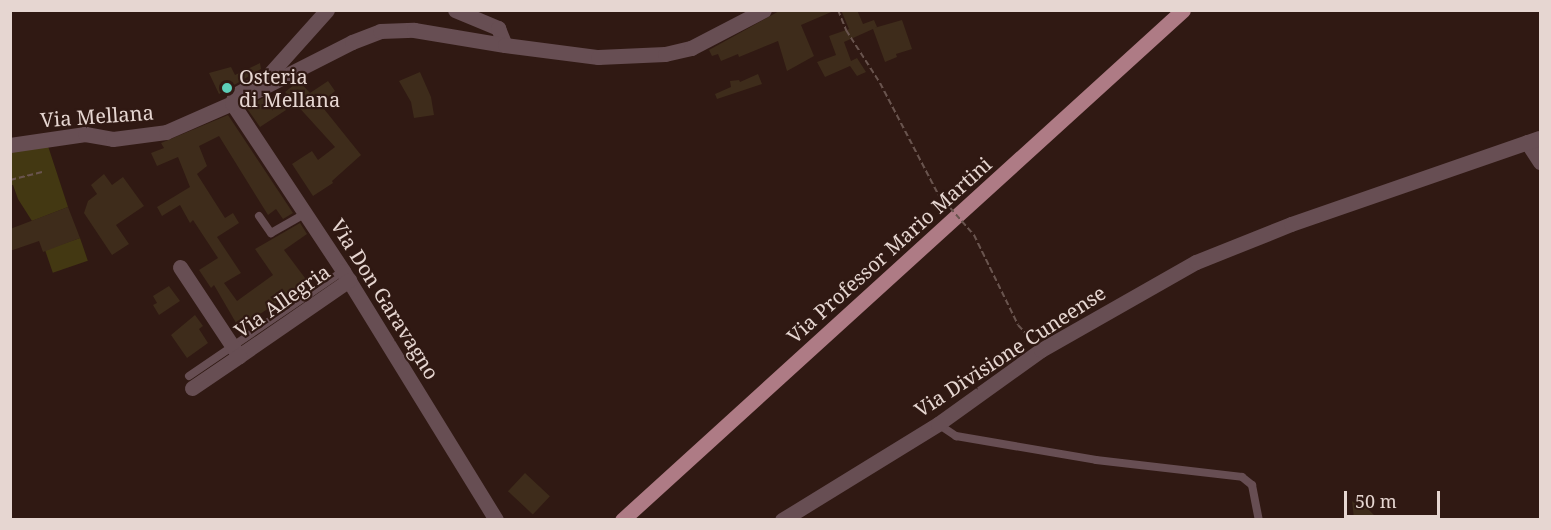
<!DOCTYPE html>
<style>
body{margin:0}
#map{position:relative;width:1551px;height:530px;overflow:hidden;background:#301913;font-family:"Noto Serif",serif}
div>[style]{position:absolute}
.green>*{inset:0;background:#433812;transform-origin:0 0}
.building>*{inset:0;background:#3e2c1b;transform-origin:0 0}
.path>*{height:2px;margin-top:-1px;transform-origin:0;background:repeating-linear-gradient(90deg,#69544e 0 6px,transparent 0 9px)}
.service>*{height:8px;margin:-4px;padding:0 4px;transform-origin:4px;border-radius:4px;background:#674e53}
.minor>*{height:15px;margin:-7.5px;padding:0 7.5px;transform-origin:7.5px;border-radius:7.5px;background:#674e53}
.tertiary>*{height:15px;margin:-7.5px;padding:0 7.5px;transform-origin:7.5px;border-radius:7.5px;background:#674e53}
.primary>*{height:15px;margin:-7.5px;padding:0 7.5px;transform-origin:7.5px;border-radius:7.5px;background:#ae7b85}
.path-bridge>*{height:2px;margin-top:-1px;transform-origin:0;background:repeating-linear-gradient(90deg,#69544e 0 6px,transparent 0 9px)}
.dots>*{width:16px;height:16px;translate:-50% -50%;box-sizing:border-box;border:3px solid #301913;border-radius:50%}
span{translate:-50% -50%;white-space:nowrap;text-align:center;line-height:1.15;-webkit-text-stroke:4.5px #301913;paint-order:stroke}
.poi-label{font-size:20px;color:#e6d6d1}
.left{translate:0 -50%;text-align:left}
.street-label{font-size:20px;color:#e6d6d1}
.frame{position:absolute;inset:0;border:12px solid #e6d6d1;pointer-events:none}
.scale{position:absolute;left:1344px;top:491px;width:96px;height:27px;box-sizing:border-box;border:3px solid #e6d6d1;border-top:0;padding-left:8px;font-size:18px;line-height:21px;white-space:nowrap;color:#e6d6d1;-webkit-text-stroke:4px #301913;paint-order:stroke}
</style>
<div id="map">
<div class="green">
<i style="clip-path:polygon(48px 146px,68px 207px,32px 221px,18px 199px,13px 185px,11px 185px,11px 152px)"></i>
<i style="left:80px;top:238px;width:24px;height:37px;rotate:71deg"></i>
</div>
<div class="building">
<i style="clip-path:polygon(781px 10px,836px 10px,801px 25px,814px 56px,787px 71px,778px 41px,739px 57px,738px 54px,721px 61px,718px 54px,712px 56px,709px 50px)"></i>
<i style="clip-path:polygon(841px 10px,857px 10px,863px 24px,874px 20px,877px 27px,874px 28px,902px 20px,912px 49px,896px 54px,897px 57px,885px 62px,873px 29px,844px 42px,851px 61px,857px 58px,866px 72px,857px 76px,850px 66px,825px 77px,817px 62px,836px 55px,829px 36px,849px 29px)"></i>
<i style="clip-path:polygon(260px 63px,261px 69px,219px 94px,209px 73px,231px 67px,235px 75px)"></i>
<i style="clip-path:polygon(420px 72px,431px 97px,434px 115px,414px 118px,411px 102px,399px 81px)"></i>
<i style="clip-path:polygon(758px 74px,762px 84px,717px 99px,715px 94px,731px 87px,730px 81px,739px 80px,740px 82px)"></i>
<i style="clip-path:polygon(299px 81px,310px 93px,328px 81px,335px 91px,320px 104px,361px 155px,332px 181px,333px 183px,313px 196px,292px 164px,312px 151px,318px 160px,335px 147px,285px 92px)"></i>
<i style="clip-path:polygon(269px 95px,272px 99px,277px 96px,286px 110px,260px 127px,246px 107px)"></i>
<i style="clip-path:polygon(228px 115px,293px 213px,283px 219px,276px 209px,268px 215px,219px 136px,199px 146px,207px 166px,197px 174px,225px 218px,233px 213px,239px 223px,217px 237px,241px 273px,224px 283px,237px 301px,273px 275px,255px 249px,300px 223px,307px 234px,284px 250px,308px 282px,239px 328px,214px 285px,211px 288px,199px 270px,218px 258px,193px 220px,190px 223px,180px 205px,162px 216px,157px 207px,190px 187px,178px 157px,157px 166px,151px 153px,164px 148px,161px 143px)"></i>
<i style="clip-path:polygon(104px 174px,112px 185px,123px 177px,144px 206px,116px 225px,129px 244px,112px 255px,84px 213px,88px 201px,97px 194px,91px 185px)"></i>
<i style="clip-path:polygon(68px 207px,80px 238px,43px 252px,39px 241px,10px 251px,10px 229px)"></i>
<i style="clip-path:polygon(169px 286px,180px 301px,159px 315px,153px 305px,157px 303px,153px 296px)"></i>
<i style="clip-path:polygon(195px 315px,203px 326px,199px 329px,208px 343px,187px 358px,171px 335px)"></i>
<i style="left:525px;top:473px;width:34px;height:25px;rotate:43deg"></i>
<i style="clip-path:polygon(1352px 501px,1363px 510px,1366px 507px,1378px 519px,1354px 519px)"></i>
</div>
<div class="path">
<i style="left:838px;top:10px;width:22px;rotate:68deg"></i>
<i style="left:846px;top:30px;width:63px;rotate:57.3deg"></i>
<i style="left:880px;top:83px;width:125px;rotate:62.4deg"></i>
<i style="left:10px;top:180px;width:33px;rotate:-14deg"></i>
<i style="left:974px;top:235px;width:100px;rotate:63.9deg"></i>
<i style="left:1018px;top:325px;width:21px;rotate:47deg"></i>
</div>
<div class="service">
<i style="left:259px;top:216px;width:21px;rotate:55deg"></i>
<i style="left:271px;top:233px;width:40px;rotate:-29.7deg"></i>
<i style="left:189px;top:376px;width:186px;rotate:-34.3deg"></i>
<i style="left:938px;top:424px;width:22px;rotate:34deg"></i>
<i style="left:956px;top:436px;width:142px;rotate:9.7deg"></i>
<i style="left:1096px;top:460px;width:147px;rotate:6.6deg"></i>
<i style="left:1242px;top:477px;width:13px;rotate:39deg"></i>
<i style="left:1252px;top:485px;width:36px;rotate:79deg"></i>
</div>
<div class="minor">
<i style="left:327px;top:10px;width:90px;rotate:131.8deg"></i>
<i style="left:267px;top:77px;width:37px;rotate:151deg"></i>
<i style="left:235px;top:95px;width:9px;rotate:111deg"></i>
<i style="left:232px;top:103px;width:201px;rotate:56.5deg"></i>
<i style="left:343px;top:271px;width:292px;rotate:58.4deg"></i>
<i style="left:455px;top:10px;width:47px;rotate:22.7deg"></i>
<i style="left:498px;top:28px;width:18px;rotate:68deg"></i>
<i style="left:1527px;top:142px;width:24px;rotate:57deg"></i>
<i style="left:180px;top:267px;width:107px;rotate:56.5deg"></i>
<i style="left:239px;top:356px;width:134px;rotate:-34.6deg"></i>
<i style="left:192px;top:388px;width:57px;rotate:-34.2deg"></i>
<i style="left:782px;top:520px;width:183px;rotate:-31.6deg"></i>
<i style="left:938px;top:424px;width:127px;rotate:-35.7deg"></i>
<i style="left:1041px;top:350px;width:178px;rotate:-29.6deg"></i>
<i style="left:1196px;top:262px;width:102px;rotate:-21.8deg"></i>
<i style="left:1291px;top:224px;width:263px;rotate:-19.1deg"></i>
</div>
<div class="tertiary">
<i style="left:10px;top:145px;width:76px;rotate:-8.3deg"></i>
<i style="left:85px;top:134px;width:28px;rotate:10deg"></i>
<i style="left:113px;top:139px;width:53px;rotate:-7.5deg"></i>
<i style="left:166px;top:132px;width:72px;rotate:-23.7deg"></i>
<i style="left:232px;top:103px;width:135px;rotate:-26.9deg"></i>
<i style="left:352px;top:42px;width:30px;rotate:-21deg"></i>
<i style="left:380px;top:31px;width:34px;rotate:-2deg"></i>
<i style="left:414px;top:30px;width:92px;rotate:9.4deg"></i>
<i style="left:505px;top:45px;width:94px;rotate:7.4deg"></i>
<i style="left:598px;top:57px;width:67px;rotate:-2.6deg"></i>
<i style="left:665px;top:54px;width:27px;rotate:-13deg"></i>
<i style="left:691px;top:48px;width:82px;rotate:-27.5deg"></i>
</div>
<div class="primary">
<i style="left:622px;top:520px;width:758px;rotate:-42.27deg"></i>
</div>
<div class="path-bridge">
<i style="left:938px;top:194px;width:55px;rotate:48.7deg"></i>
</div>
<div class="dots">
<i style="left:227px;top:88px;background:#5dceb9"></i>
</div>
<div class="poi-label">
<span class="left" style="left:239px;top:88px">Osteria<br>di Mellana</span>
</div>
<div class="street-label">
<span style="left:97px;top:116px;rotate:-4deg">Via Mellana</span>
<span style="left:889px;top:250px;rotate:-42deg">Via Professor Mario Martini</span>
<span style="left:385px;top:299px;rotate:58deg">Via Don Garavagno</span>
<span style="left:282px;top:301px;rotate:-35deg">Via Allegria</span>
<span style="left:1010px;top:351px;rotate:-33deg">Via Divisione Cuneense</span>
</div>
<div class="frame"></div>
<div class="scale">50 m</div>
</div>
